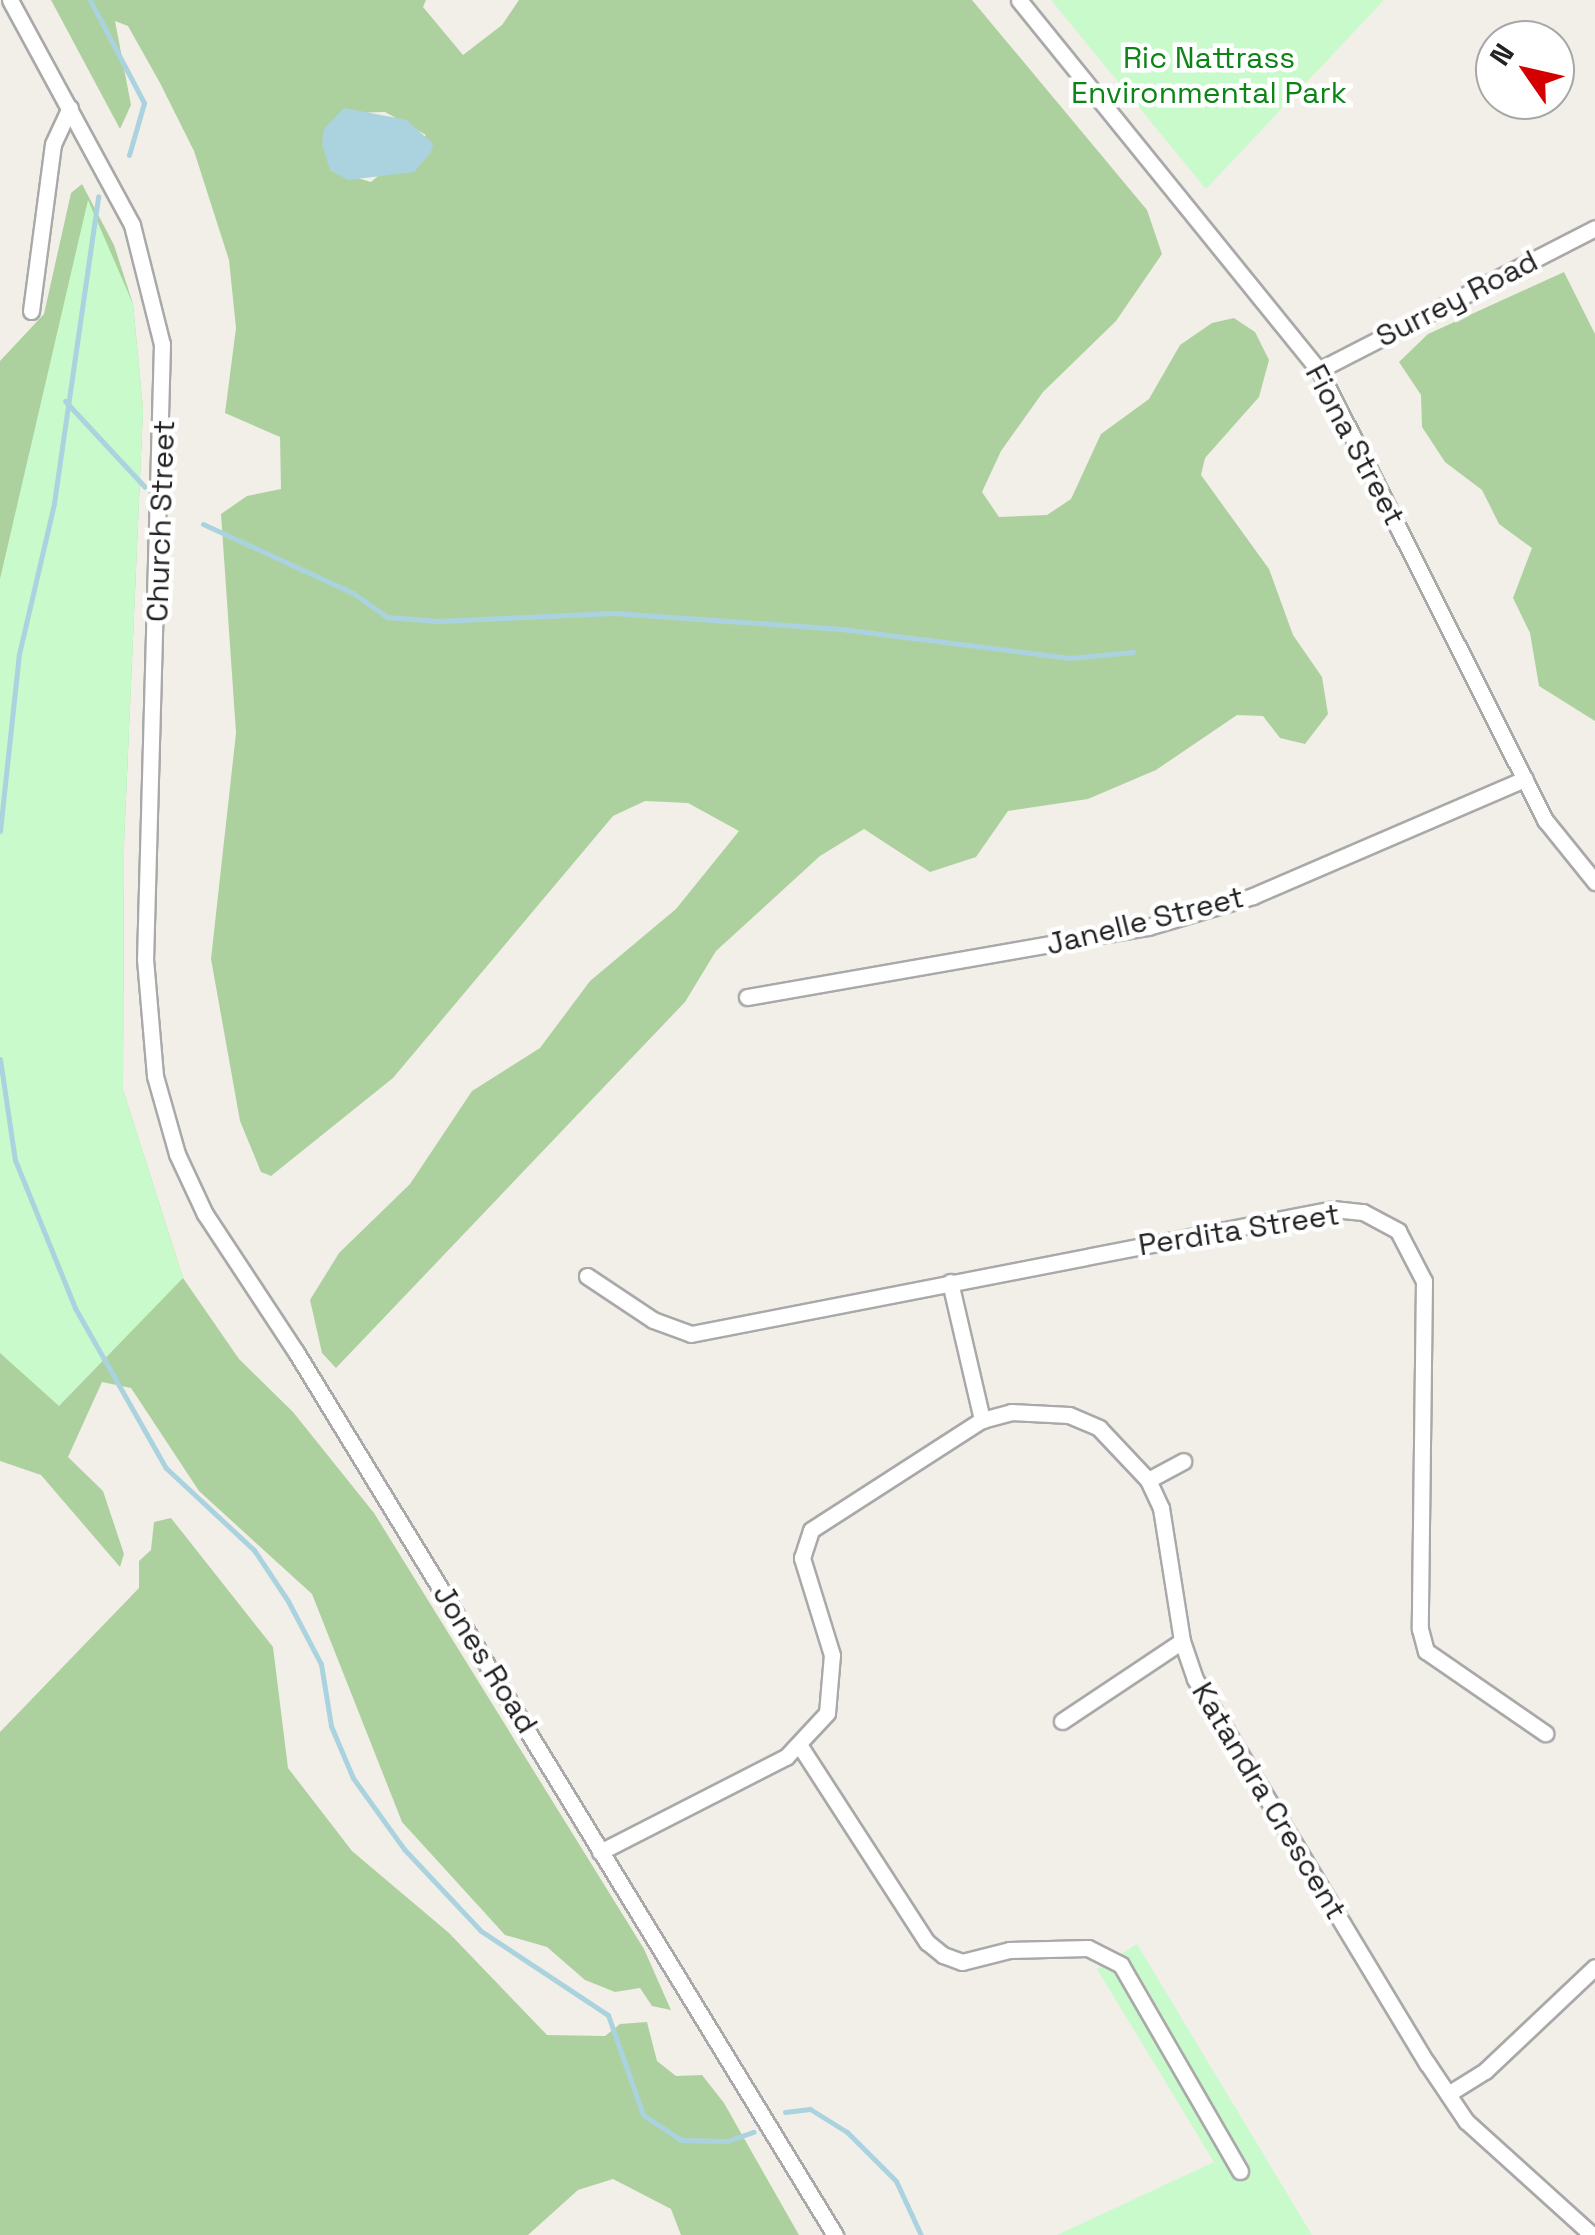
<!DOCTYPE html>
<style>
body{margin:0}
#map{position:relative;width:1595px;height:2235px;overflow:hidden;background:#f2efe9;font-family:"Space Grotesk",sans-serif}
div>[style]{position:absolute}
.forest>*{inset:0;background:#add19e}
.park>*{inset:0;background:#c8facc}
.water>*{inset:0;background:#aad3df}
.stream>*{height:5px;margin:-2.5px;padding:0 2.5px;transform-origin:2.5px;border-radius:2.5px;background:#aad3df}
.roads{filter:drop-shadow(2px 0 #a9a9a9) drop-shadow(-2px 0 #a9a9a9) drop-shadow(0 2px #a9a9a9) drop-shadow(0 -2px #a9a9a9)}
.minor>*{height:15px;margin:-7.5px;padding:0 7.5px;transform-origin:7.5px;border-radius:7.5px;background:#fff}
span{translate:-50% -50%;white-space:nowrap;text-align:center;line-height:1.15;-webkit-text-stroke:9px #fff;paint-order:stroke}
.park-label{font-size:30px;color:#0c8416}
.street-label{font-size:30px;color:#222}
.north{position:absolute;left:1475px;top:20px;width:100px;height:100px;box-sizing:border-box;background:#fff;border:2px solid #a7a7a7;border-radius:50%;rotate:304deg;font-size:28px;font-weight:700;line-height:40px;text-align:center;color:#222}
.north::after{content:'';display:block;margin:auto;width:35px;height:45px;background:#d40000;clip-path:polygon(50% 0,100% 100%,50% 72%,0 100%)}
</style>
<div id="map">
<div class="forest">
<i style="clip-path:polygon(evenodd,51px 0,426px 0,423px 7px,463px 55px,502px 25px,519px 0,972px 0,1147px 210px,1162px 254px,1116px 321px,1043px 392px,1001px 451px,982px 492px,999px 517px,1047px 515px,1071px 499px,1101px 434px,1149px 399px,1180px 345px,1212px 323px,1234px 318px,1255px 332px,1269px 360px,1259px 397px,1205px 458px,1201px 475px,1269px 569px,1293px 635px,1322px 677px,1328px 714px,1305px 744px,1280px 738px,1263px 716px,1237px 715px,1156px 770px,1088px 799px,1008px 811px,976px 857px,930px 872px,864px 829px,820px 856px,716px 951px,685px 1002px,336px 1368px,322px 1353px,310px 1300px,339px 1253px,410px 1184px,472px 1091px,540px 1048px,590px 981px,676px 909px,739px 831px,688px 803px,645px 801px,613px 816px,393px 1078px,271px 1176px,261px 1172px,240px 1121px,211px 959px,236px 733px,221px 514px,247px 496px,281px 489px,280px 437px,225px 413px,236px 328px,229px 260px,194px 151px,160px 83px,128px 26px,115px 21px,131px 105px,120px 129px,51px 0,385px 112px,426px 135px,371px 182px,330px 170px,352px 113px,385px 112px)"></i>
<i style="clip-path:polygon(82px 184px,114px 245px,133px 304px,143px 409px,124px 844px,123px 1090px,183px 1278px,239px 1359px,293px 1412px,374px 1513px,644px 1949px,671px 2010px,652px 2006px,640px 1988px,615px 1992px,585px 1980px,547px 1947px,505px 1935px,402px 1822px,312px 1594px,199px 1491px,131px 1388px,102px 1382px,68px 1457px,103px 1491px,124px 1554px,120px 1567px,41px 1475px,0 1461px,0 361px,44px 314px,71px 193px)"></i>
<i style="clip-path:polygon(1564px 272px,1595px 334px,1595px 721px,1539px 686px,1530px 633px,1513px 598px,1532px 548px,1499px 524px,1482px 490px,1445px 462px,1422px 427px,1421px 395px,1399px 362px,1428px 334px)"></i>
<i style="clip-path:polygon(171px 1518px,273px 1647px,288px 1768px,352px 1851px,449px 1933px,547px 2035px,605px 2036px,620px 2024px,647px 2022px,657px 2061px,676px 2076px,702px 2075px,724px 2103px,799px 2235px,681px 2235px,671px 2209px,613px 2179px,578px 2190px,528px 2235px,0 2235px,0 1732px,139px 1588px,139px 1561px,151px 1550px,154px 1522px)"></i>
</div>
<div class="park">
<i style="clip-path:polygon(1051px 0,1384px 0,1206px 189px)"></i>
<i style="clip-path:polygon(88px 200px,133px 304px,143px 409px,124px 844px,123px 1090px,183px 1278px,59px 1406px,0 1353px,0 579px)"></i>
<i style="clip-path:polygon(1137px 1944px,1312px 2235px,1057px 2235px,1214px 2162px,1097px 1969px)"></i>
</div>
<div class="water">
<i style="clip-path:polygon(344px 108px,407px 120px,433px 144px,431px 152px,414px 172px,348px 180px,330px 170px,322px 144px,324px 129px)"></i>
</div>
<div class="stream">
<i style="left:90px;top:0;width:116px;rotate:62.3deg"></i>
<i style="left:144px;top:103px;width:54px;rotate:106.1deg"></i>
<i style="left:65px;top:401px;width:117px;rotate:47.1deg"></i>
<i style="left:203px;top:524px;width:165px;rotate:24.7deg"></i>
<i style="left:353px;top:593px;width:42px;rotate:35.2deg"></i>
<i style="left:387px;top:617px;width:51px;rotate:4.5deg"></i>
<i style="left:438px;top:621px;width:176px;rotate:-2.6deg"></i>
<i style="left:614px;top:613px;width:228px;rotate:4deg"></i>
<i style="left:841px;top:629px;width:231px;rotate:7.2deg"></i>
<i style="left:1070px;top:658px;width:63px;rotate:-5.4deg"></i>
<i style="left:0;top:831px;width:178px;rotate:-83.9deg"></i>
<i style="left:19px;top:654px;width:155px;rotate:-76.9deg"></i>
<i style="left:54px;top:503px;width:310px;rotate:-81.8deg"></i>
<i style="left:0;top:1059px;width:102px;rotate:81.6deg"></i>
<i style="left:15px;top:1160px;width:160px;rotate:67.9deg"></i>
<i style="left:75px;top:1308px;width:184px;rotate:60.4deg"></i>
<i style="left:166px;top:1468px;width:120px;rotate:43deg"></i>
<i style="left:254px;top:1550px;width:61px;rotate:56.3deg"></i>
<i style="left:288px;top:1601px;width:71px;rotate:62.4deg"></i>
<i style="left:321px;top:1664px;width:63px;rotate:80.8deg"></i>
<i style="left:331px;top:1726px;width:56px;rotate:67.1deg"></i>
<i style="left:353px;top:1778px;width:87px;rotate:54.3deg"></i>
<i style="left:404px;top:1849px;width:112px;rotate:46.8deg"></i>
<i style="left:481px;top:1931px;width:152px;rotate:33.5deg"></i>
<i style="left:608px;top:2015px;width:106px;rotate:70.7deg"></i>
<i style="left:643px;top:2115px;width:45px;rotate:33.3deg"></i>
<i style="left:681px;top:2140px;width:46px;rotate:1.2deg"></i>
<i style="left:727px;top:2141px;width:28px;rotate:-19deg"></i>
<i style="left:785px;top:2112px;width:25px;rotate:-7deg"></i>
<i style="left:810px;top:2109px;width:44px;rotate:31.9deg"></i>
<i style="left:847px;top:2132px;width:69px;rotate:45deg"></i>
<i style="left:896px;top:2181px;width:60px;rotate:65.2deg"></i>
</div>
<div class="roads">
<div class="minor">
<i style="left:10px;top:0;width:256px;rotate:61.5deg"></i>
<i style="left:132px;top:225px;width:123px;rotate:75.9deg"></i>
<i style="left:162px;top:344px;width:615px;rotate:91.58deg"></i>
<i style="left:145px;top:959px;width:117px;rotate:85.1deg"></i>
<i style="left:155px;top:1076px;width:81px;rotate:74.2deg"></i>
<i style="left:177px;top:1154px;width:66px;rotate:65deg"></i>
<i style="left:205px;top:1214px;width:165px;rotate:56.6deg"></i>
<i style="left:296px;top:1352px;width:1035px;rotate:58.6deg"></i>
<i style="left:1019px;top:0;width:476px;rotate:51deg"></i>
<i style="left:1319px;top:370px;width:504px;rotate:63.33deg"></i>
<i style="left:1545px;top:820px;width:80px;rotate:51.1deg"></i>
<i style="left:31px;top:311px;width:168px;rotate:-82.5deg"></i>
<i style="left:53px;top:144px;width:40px;rotate:-65deg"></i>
<i style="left:1319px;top:370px;width:310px;rotate:-27.2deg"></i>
<i style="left:747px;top:997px;width:407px;rotate:-9.9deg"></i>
<i style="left:1148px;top:927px;width:109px;rotate:-16.4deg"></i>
<i style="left:1253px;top:896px;width:296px;rotate:-23.3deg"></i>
<i style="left:587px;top:1276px;width:79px;rotate:33.7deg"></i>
<i style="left:653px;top:1320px;width:40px;rotate:20.2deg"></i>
<i style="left:691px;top:1334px;width:654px;rotate:-11.02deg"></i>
<i style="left:1333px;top:1209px;width:30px;rotate:6deg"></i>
<i style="left:1363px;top:1212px;width:40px;rotate:28deg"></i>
<i style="left:1398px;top:1231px;width:56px;rotate:62.5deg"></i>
<i style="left:1424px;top:1281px;width:348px;rotate:90.7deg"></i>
<i style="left:1420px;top:1629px;width:23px;rotate:75deg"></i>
<i style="left:1426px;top:1651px;width:145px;rotate:34.6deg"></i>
<i style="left:950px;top:1282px;width:142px;rotate:76.9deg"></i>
<i style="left:1148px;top:1480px;width:40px;rotate:-28deg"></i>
<i style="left:1062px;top:1721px;width:144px;rotate:-33.7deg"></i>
<i style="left:800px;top:1746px;width:234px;rotate:57.1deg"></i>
<i style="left:927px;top:1942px;width:21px;rotate:39deg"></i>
<i style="left:943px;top:1955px;width:20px;rotate:20deg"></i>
<i style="left:962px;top:1962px;width:49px;rotate:-14.3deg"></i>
<i style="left:1009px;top:1950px;width:79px;rotate:-1.5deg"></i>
<i style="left:1088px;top:1948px;width:37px;rotate:27deg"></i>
<i style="left:1121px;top:1965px;width:238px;rotate:60deg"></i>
<i style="left:600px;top:1852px;width:209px;rotate:-27.1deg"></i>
<i style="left:786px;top:1757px;width:60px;rotate:-47deg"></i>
<i style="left:827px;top:1713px;width:58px;rotate:-85.1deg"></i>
<i style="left:832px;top:1655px;width:102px;rotate:-107.2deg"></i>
<i style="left:802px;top:1558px;width:29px;rotate:-72deg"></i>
<i style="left:811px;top:1530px;width:203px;rotate:-32.8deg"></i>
<i style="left:982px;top:1420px;width:30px;rotate:-15deg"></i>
<i style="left:1011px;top:1412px;width:58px;rotate:3deg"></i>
<i style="left:1069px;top:1415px;width:33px;rotate:23deg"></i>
<i style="left:1099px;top:1428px;width:71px;rotate:46.7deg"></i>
<i style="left:1148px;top:1480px;width:31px;rotate:65deg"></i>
<i style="left:1161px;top:1508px;width:135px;rotate:81deg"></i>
<i style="left:1182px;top:1641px;width:40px;rotate:71.1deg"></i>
<i style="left:1195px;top:1679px;width:449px;rotate:58.9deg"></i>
<i style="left:1427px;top:2063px;width:70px;rotate:56.1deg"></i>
<i style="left:1466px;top:2121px;width:170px;rotate:42.1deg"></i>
<i style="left:1448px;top:2094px;width:44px;rotate:-31.9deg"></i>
<i style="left:1485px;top:2071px;width:151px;rotate:-43.4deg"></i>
</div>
</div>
<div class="park-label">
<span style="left:1209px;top:75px">Ric Nattrass<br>Environmental Park</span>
</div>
<div class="street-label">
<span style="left:1457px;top:299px;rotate:-27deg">Surrey Road</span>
<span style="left:1355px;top:445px;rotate:62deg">Fiona Street</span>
<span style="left:161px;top:521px;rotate:-88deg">Church Street</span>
<span style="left:1145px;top:921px;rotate:-14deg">Janelle Street</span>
<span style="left:1239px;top:1230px;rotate:-9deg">Perdita Street</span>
<span style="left:485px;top:1659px;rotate:58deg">Jones Road</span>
<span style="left:1269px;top:1801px;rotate:59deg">Katandra Crescent</span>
</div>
<div class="north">N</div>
</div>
